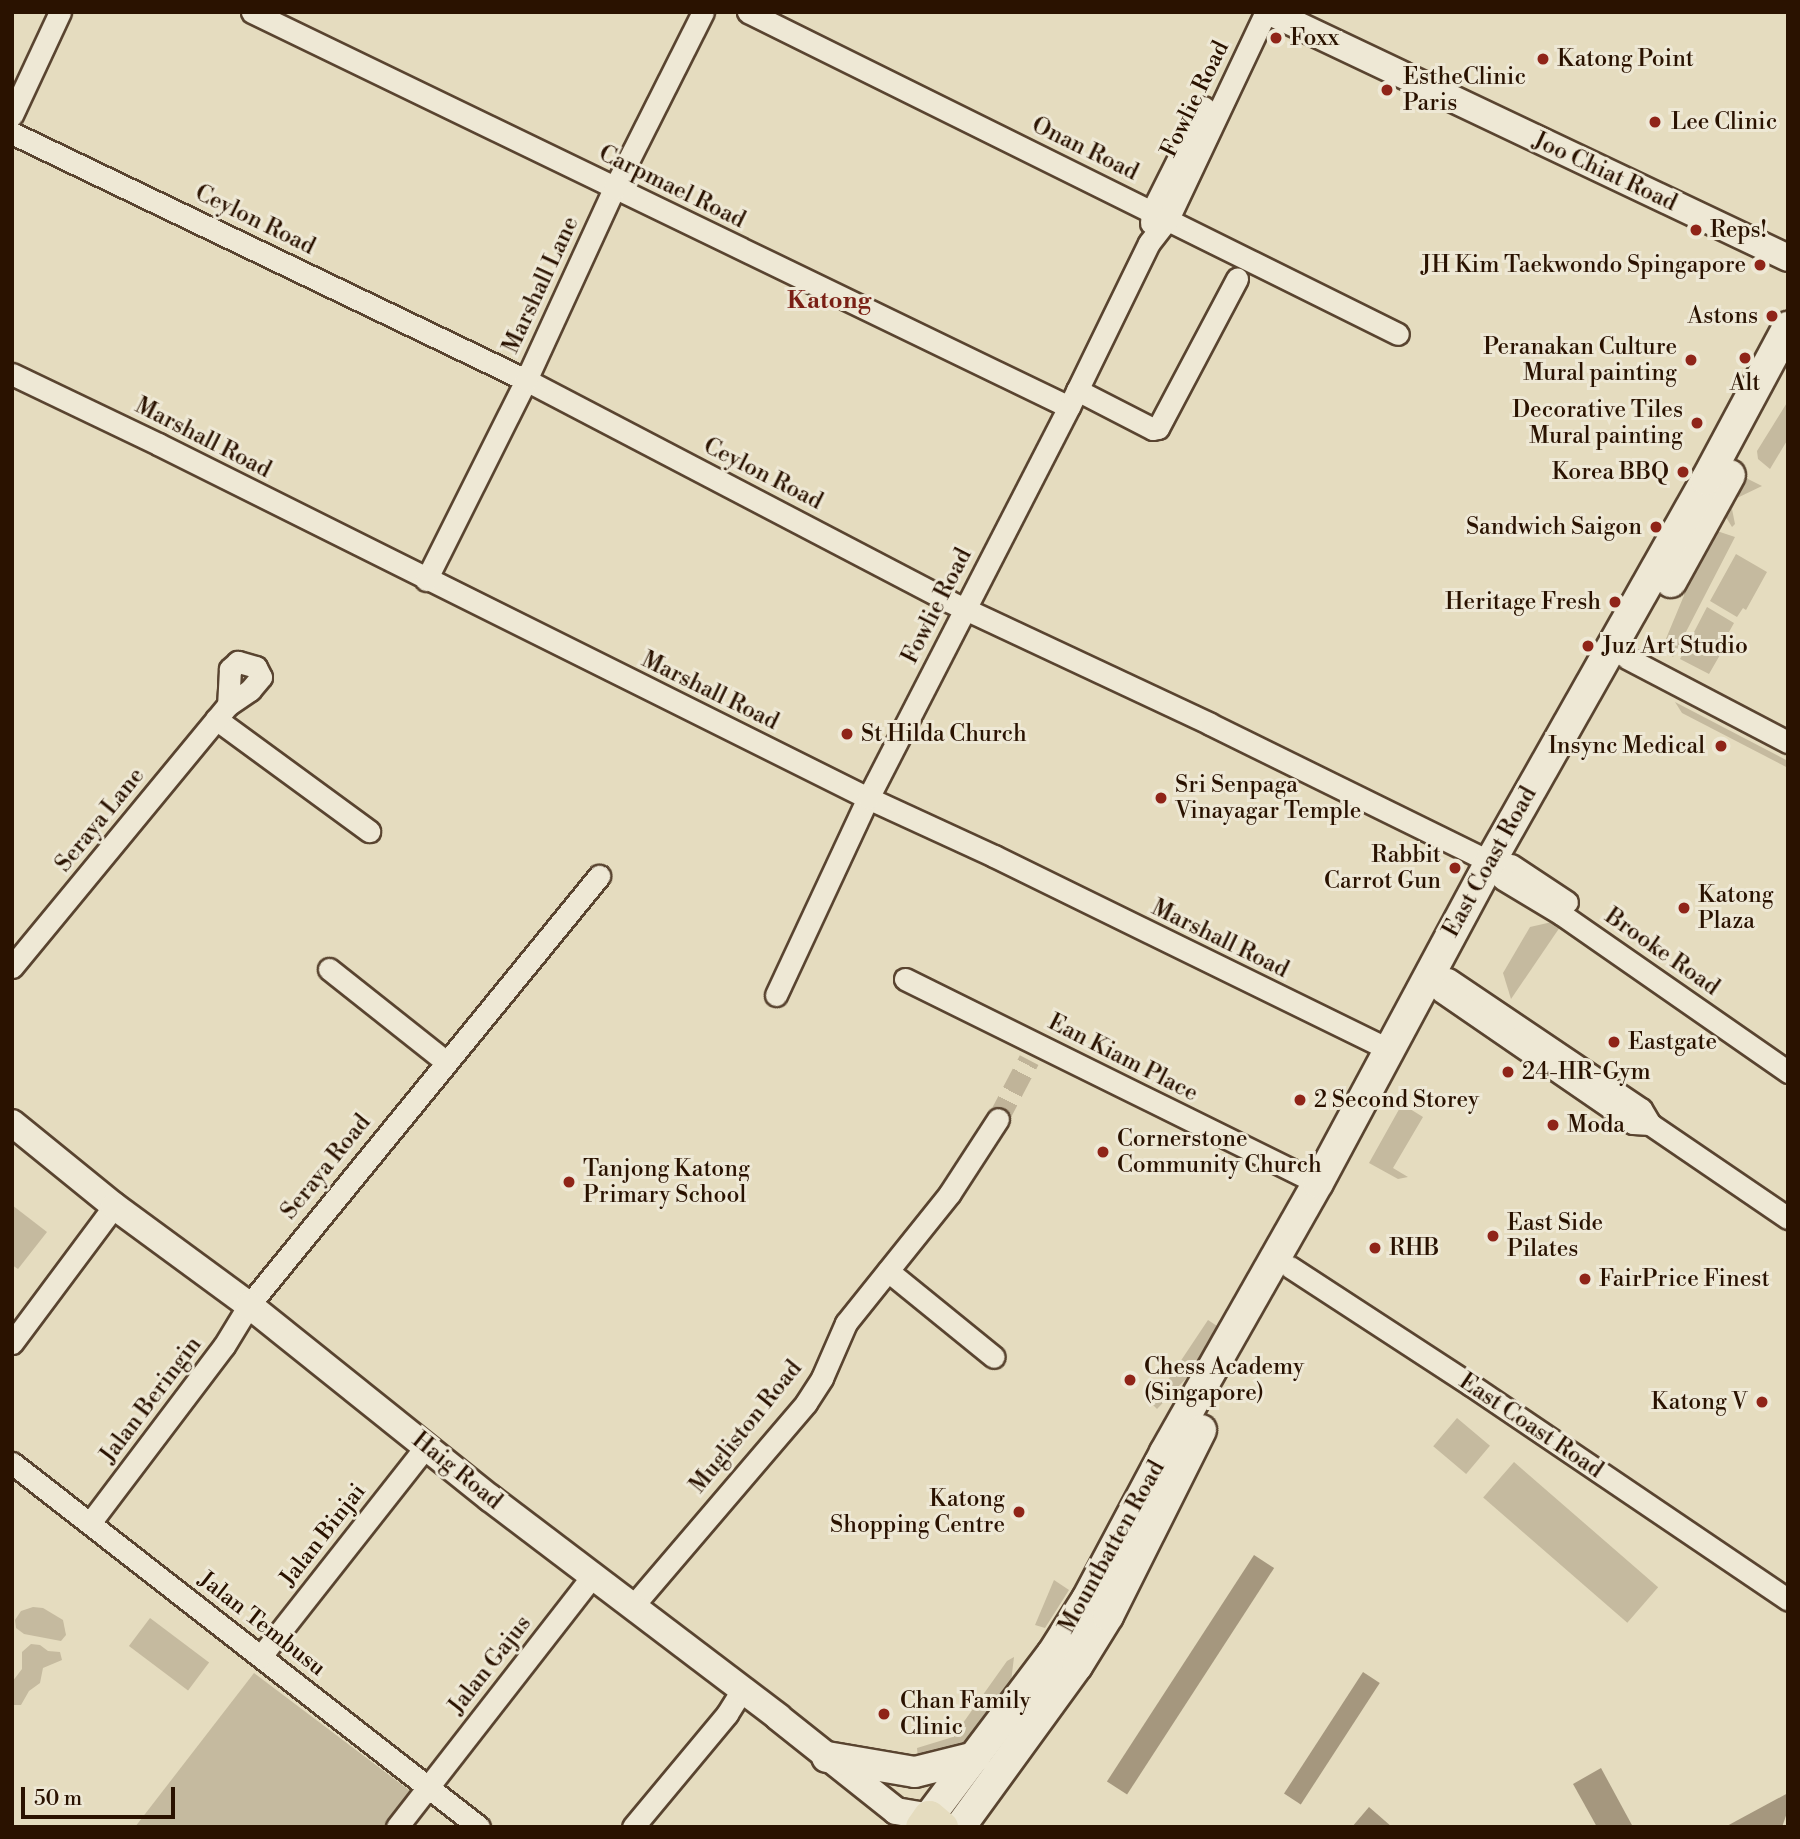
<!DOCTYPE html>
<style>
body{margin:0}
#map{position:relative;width:1800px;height:1839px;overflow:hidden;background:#e5dcbf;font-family:"Libre Bodoni",serif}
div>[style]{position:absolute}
.green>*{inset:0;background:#c5ba9f;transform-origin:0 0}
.water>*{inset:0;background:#a5977e;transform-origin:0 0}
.minor-tunnel>*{height:21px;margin-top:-10.5px;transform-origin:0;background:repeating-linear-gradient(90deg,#c0b499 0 21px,transparent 0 31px)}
.roads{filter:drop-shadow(2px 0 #594430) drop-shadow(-2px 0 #594430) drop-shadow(0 2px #594430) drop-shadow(0 -2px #594430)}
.minor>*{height:21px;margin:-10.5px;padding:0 10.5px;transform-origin:10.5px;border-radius:10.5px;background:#eee8d5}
.tertiary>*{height:26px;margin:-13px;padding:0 13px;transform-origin:13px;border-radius:13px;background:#eee8d5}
.secondary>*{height:30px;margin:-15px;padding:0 15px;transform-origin:15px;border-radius:15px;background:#eee8d5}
.primary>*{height:33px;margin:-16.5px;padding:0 16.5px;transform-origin:16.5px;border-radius:16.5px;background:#e5dcbf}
.dots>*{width:19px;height:19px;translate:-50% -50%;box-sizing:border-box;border:4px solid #eee8d5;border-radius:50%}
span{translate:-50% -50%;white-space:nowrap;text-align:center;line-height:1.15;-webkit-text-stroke:6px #eee8d5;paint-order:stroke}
.poi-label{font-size:23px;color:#2a1200}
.left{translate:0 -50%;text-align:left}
.right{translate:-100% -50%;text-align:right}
.street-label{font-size:23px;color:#2a1200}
.neighbourhood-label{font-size:24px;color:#7a1f14;font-weight:700}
.frame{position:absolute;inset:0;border:14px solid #2a1200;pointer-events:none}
.scale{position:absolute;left:21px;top:1787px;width:154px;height:32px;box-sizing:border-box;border:4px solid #2a1200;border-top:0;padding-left:9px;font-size:21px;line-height:24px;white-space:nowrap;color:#2a1200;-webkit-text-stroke:5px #eee8d5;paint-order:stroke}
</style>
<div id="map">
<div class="green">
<i style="clip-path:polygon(1788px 401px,1788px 439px,1770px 469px,1758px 459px,1757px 451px)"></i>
<i style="clip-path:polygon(1746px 478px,1762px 486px,1737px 498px,1732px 509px,1735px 524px,1732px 527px,1724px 514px)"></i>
<i style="clip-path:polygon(1717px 531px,1735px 537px,1673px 657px,1664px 648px,1665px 641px,1685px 593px,1688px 573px,1711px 535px)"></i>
<i style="clip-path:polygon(1736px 554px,1767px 572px,1746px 610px,1743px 608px,1737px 617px,1710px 601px)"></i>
<i style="clip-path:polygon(1707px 607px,1734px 623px,1729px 632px,1732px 634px,1709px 674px,1680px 659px)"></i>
<i style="clip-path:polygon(1675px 702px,1788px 761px,1788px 768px,1682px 713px)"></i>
<i style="clip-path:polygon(1552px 922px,1560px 927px,1511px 999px,1503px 973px,1530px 927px)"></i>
<i style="clip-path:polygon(1402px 1104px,1423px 1117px,1393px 1168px,1408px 1177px,1398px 1179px,1369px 1163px)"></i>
<i style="clip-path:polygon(12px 1205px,47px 1232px,18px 1269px,12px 1265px)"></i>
<i style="clip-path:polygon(1208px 1320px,1220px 1328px,1200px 1364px,1157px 1409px,1152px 1404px)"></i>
<i style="left:1457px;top:1418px;width:43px;height:37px;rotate:40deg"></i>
<i style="left:1514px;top:1462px;width:191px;height:47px;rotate:41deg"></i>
<i style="clip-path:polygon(1054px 1580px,1069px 1590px,1045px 1628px,1035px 1625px)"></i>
<i style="clip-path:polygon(33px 1607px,43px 1608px,63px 1620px,66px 1635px,61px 1641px,24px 1634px,16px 1628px,15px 1620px,21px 1611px)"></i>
<i style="left:150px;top:1618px;width:74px;height:35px;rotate:37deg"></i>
<i style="clip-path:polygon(31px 1644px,40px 1645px,48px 1651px,60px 1652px,62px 1660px,43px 1668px,40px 1683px,29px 1691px,21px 1705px,12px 1705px,12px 1682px,22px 1669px,22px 1652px)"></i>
<i style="clip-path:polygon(1014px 1657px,1011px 1682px,956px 1752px,918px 1759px,917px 1748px,953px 1737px,1007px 1661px)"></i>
<i style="clip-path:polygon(254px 1673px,413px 1793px,386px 1827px,135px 1827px)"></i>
</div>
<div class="water">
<i style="left:1254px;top:1555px;width:24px;height:270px;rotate:33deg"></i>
<i style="left:1363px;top:1672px;width:20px;height:145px;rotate:33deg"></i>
<i style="clip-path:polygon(1601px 1768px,1633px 1827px,1597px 1827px,1573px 1784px)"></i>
<i style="clip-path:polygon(1788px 1793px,1788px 1810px,1782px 1827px,1725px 1827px)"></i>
<i style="clip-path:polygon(1369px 1807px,1392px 1827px,1352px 1827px)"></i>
</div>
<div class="minor-tunnel">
<i style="left:998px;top:1119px;width:67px;rotate:-62.3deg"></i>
</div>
<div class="roads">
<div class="minor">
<i style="left:252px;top:12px;width:907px;rotate:25.8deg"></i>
<i style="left:748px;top:12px;width:725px;rotate:26.35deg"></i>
<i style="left:12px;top:115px;width:114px;rotate:-65deg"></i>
<i style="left:12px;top:133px;width:570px;rotate:25.67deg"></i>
<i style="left:526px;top:380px;width:476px;rotate:27.6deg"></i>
<i style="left:948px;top:601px;width:289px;rotate:25.1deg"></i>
<i style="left:1210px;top:724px;width:312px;rotate:26.2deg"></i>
<i style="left:1151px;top:223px;width:12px;rotate:-85deg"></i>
<i style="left:1152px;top:211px;width:116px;rotate:-63.4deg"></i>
<i style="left:12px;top:374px;width:162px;rotate:25.6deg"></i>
<i style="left:158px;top:444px;width:793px;rotate:26.5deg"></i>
<i style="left:868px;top:798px;width:139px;rotate:24.7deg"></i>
<i style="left:994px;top:856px;width:439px;rotate:26.1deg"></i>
<i style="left:1077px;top:390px;width:85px;rotate:27.2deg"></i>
<i style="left:1153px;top:429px;width:5px;rotate:-11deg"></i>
<i style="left:1158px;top:428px;width:169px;rotate:-62.1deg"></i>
<i style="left:426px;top:580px;width:224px;rotate:-63.4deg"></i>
<i style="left:526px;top:380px;width:210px;rotate:-65.3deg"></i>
<i style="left:614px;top:189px;width:198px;rotate:-63.3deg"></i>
<i style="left:1627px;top:658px;width:182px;rotate:27.6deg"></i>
<i style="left:216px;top:719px;width:190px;rotate:36.2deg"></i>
<i style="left:1511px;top:865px;width:67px;rotate:33.5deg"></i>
<i style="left:1503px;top:879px;width:68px;rotate:31.1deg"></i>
<i style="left:1561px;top:914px;width:277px;rotate:34.8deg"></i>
<i style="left:12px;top:967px;width:340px;rotate:-50.5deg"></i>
<i style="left:228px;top:705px;width:27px;rotate:-34deg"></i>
<i style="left:250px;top:690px;width:17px;rotate:-50deg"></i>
<i style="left:261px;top:677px;width:11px;rotate:-117deg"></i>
<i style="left:256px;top:667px;width:19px;rotate:-164deg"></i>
<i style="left:238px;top:662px;width:11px;rotate:139deg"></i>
<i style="left:230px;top:669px;width:36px;rotate:93deg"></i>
<i style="left:329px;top:969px;width:148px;rotate:38.4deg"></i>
<i style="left:905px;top:979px;width:461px;rotate:26.3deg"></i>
<i style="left:1448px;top:979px;width:233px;rotate:34deg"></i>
<i style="left:1641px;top:1109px;width:17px;rotate:59deg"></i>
<i style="left:1650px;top:1124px;width:167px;rotate:34.3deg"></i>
<i style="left:1441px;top:991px;width:233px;rotate:34.5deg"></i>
<i style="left:1633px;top:1123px;width:17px;rotate:3deg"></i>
<i style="left:776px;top:995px;width:217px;rotate:-65deg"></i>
<i style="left:868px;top:798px;width:440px;rotate:-62.8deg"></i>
<i style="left:1069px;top:407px;width:182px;rotate:-64deg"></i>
<i style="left:1149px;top:243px;width:31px;rotate:-52deg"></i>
<i style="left:1168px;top:219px;width:229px;rotate:-64.7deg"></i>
<i style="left:1290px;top:1267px;width:216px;rotate:33.1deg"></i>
<i style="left:1471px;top:1385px;width:383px;rotate:34.1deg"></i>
<i style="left:888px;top:1271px;width:136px;rotate:39.1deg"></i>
<i style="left:12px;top:1343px;width:171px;rotate:-53.3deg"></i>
<i style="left:12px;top:1463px;width:592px;rotate:37.93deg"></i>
<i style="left:90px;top:1523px;width:222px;rotate:-52.9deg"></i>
<i style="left:224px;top:1346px;width:48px;rotate:-58.6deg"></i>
<i style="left:249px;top:1305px;width:554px;rotate:-50.79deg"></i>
<i style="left:632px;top:1607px;width:268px;rotate:-49.5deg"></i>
<i style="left:806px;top:1403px;width:30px;rotate:-57deg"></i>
<i style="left:822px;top:1378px;width:60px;rotate:-66.4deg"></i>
<i style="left:846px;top:1323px;width:166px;rotate:-51.3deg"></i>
<i style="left:950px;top:1193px;width:88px;rotate:-57deg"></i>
<i style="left:261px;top:1656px;width:267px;rotate:-51.8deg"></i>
<i style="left:397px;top:1827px;width:319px;rotate:-52.1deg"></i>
<i style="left:633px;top:1827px;width:147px;rotate:-50.2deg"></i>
<i style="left:727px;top:1714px;width:28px;rotate:-58deg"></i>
</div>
<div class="tertiary">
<i style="left:1270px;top:12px;width:573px;rotate:25.4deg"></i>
<i style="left:12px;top:1123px;width:132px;rotate:39.1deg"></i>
<i style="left:114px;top:1206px;width:167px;rotate:36.3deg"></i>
<i style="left:249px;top:1305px;width:309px;rotate:38.7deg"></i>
<i style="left:490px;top:1498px;width:362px;rotate:37.2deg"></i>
<i style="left:778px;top:1717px;width:151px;rotate:38.5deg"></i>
<i style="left:896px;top:1811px;width:34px;rotate:10deg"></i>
</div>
<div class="secondary">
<i style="left:1671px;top:582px;width:122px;rotate:-61.1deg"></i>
<i style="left:827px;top:1757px;width:89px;rotate:9.7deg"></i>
<i style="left:915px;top:1772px;width:62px;rotate:-14deg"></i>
<i style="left:929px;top:1817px;width:204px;rotate:-53deg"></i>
<i style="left:1052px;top:1654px;width:65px;rotate:-57.5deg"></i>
<i style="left:1087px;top:1599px;width:166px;rotate:-62deg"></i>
<i style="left:1165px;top:1452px;width:309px;rotate:-60.4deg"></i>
<i style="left:1318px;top:1183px;width:364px;rotate:-61.8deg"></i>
<i style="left:1490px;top:862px;width:439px;rotate:-60.5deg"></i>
<i style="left:1706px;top:480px;width:174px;rotate:-61.8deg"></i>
<i style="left:960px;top:1827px;width:199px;rotate:-54deg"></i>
<i style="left:1077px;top:1666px;width:59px;rotate:-58.2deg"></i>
<i style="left:1108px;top:1616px;width:208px;rotate:-63.4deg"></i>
</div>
<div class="primary">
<i style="left:922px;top:1827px;width:12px;rotate:-55deg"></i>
<i style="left:929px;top:1817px;width:16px;rotate:40deg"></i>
</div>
</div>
<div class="dots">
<i style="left:1276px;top:38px;background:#8f2418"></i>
<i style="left:1543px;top:59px;background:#8f2418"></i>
<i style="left:1387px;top:90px;background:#8f2418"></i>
<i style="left:1655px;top:122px;background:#8f2418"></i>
<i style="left:1696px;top:230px;background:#8f2418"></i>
<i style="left:1760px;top:265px;background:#8f2418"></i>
<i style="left:1772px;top:316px;background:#8f2418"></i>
<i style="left:1745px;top:358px;background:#8f2418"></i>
<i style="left:1691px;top:360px;background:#8f2418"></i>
<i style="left:1697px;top:423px;background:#8f2418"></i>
<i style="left:1683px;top:472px;background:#8f2418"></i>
<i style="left:1656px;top:527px;background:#8f2418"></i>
<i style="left:1615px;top:602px;background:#8f2418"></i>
<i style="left:1588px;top:646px;background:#8f2418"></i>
<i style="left:847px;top:734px;background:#8f2418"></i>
<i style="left:1721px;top:746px;background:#8f2418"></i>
<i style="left:1161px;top:798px;background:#8f2418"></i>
<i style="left:1455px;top:868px;background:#8f2418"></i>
<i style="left:1684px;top:908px;background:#8f2418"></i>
<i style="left:1614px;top:1042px;background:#8f2418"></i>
<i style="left:1508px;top:1072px;background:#8f2418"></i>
<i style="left:1300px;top:1100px;background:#8f2418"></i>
<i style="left:1553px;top:1125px;background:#8f2418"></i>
<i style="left:1103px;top:1152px;background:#8f2418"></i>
<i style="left:569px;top:1182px;background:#8f2418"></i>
<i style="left:1493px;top:1236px;background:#8f2418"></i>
<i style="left:1375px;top:1248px;background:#8f2418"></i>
<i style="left:1585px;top:1279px;background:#8f2418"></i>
<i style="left:1130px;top:1380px;background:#8f2418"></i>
<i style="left:1762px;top:1402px;background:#8f2418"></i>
<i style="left:1019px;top:1512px;background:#8f2418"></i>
<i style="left:884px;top:1714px;background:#8f2418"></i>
</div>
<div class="poi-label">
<span class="left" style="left:1290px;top:38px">Foxx</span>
<span class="left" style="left:1557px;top:59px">Katong Point</span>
<span class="left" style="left:1403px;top:90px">EstheClinic<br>Paris</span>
<span class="left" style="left:1671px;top:122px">Lee Clinic</span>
<span class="left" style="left:1710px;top:230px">Reps!</span>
<span class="right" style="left:1746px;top:265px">JH Kim Taekwondo Spingapore</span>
<span class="right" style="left:1758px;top:316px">Astons</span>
<span class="right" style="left:1677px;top:360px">Peranakan Culture<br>Mural painting</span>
<span style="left:1745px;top:383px">Alt</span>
<span class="right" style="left:1683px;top:423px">Decorative Tiles<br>Mural painting</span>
<span class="right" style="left:1669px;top:472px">Korea BBQ</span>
<span class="right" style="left:1642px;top:527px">Sandwich Saigon</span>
<span class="right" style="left:1601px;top:602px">Heritage Fresh</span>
<span class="left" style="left:1602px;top:646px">Juz Art Studio</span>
<span class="left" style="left:861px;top:734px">St Hilda Church</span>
<span class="right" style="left:1705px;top:746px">Insync Medical</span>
<span class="left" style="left:1175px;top:798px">Sri Senpaga<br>Vinayagar Temple</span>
<span class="right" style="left:1441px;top:868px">Rabbit<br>Carrot Gun</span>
<span class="left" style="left:1698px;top:908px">Katong<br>Plaza</span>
<span class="left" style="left:1628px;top:1042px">Eastgate</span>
<span class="left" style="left:1522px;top:1072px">24-HR-Gym</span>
<span class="left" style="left:1314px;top:1100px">2 Second Storey</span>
<span class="left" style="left:1567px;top:1125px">Moda</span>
<span class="left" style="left:1117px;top:1152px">Cornerstone<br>Community Church</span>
<span class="left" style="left:583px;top:1182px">Tanjong Katong<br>Primary School</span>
<span class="left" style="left:1507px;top:1236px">East Side<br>Pilates</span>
<span class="left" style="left:1389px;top:1248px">RHB</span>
<span class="left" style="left:1599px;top:1279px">FairPrice Finest</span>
<span class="left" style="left:1144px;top:1380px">Chess Academy<br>(Singapore)</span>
<span class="right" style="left:1748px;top:1402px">Katong V</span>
<span class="right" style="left:1005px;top:1512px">Katong<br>Shopping Centre</span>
<span class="left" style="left:900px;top:1714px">Chan Family<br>Clinic</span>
</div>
<div class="street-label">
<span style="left:1195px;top:99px;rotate:-64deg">Fowlie Road</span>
<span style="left:1085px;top:149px;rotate:26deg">Onan Road</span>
<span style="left:1605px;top:172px;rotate:25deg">Joo Chiat Road</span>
<span style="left:672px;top:187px;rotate:26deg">Carpmael Road</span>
<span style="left:255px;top:220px;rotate:26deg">Ceylon Road</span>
<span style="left:541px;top:285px;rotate:-65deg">Marshall Lane</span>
<span style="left:203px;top:438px;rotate:27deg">Marshall Road</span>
<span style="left:763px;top:474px;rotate:27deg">Ceylon Road</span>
<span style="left:937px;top:606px;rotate:-63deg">Fowlie Road</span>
<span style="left:710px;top:691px;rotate:26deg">Marshall Road</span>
<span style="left:100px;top:820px;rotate:-51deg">Seraya Lane</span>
<span style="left:1490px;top:862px;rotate:-61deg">East Coast Road</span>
<span style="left:1220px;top:939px;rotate:26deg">Marshall Road</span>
<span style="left:1662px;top:952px;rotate:35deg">Brooke Road</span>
<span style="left:1123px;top:1058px;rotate:27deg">Ean Kiam Place</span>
<span style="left:326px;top:1167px;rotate:-51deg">Seraya Road</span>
<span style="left:151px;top:1400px;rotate:-53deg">Jalan Beringin</span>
<span style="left:1531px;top:1426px;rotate:34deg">East Coast Road</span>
<span style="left:746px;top:1427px;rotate:-51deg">Mugliston Road</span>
<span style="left:457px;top:1471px;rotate:39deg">Haig Road</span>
<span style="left:323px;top:1535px;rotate:-52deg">Jalan Binjai</span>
<span style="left:1112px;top:1547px;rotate:-61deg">Mountbatten Road</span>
<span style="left:262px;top:1624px;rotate:38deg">Jalan Tembusu</span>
<span style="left:490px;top:1665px;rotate:-52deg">Jalan Gajus</span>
</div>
<div class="neighbourhood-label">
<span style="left:829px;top:302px">Katong</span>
</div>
<div class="frame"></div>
<div class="scale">50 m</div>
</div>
